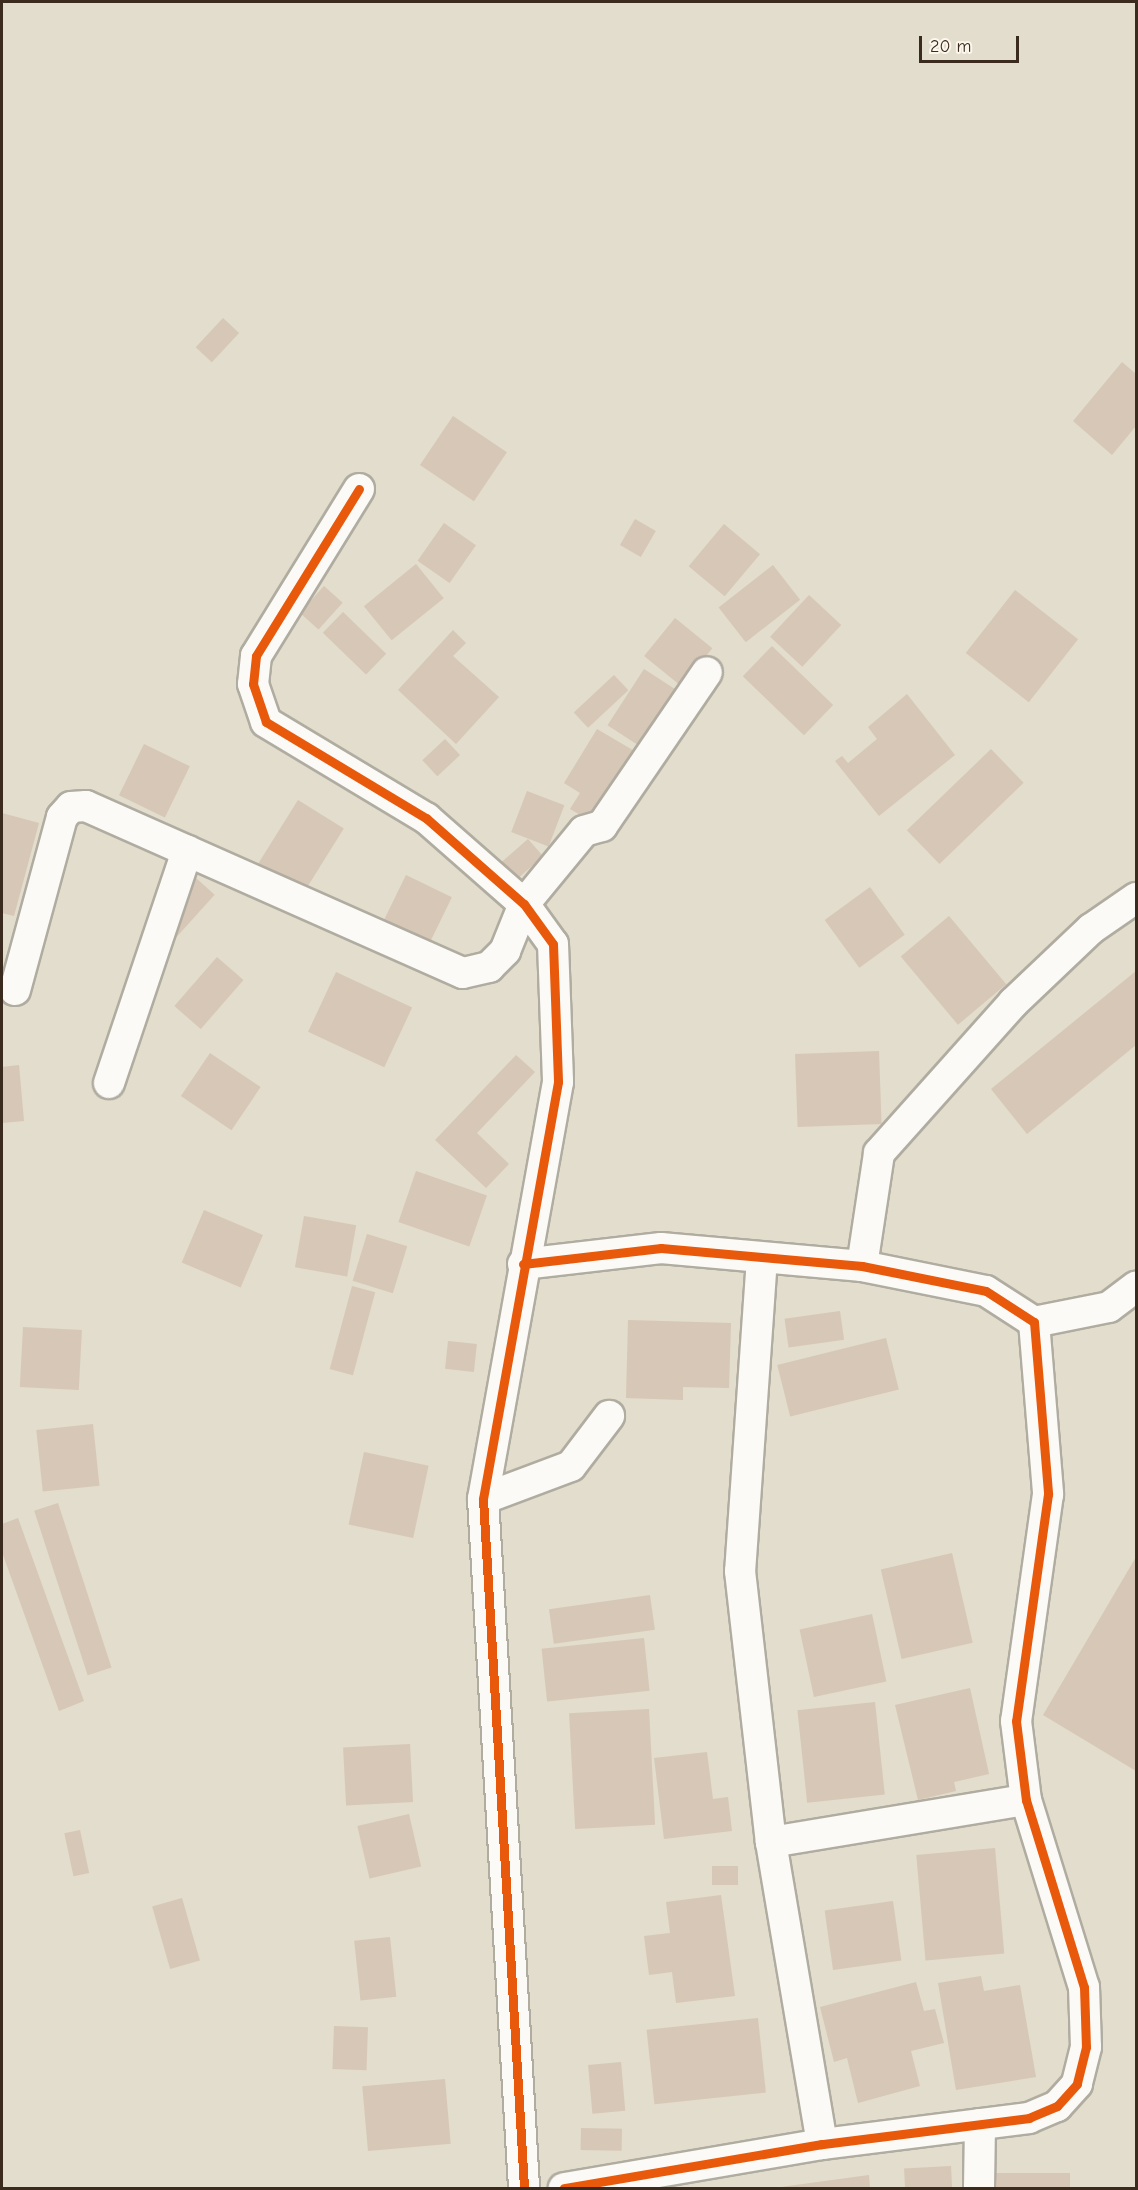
<!DOCTYPE html>
<style>
body{margin:0}
#map{position:relative;width:1138px;height:2190px;overflow:hidden;background:#e2ddcc;font-family:"Comic Neue",sans-serif}
div>[style]{position:absolute}
.building>*{inset:0;background:#d7c7b6;transform-origin:0 0}
.roads{filter:drop-shadow(2px 0 #b0aca0) drop-shadow(-2px 0 #b0aca0) drop-shadow(0 2px #b0aca0) drop-shadow(0 -2px #b0aca0)}
.street>*{height:30px;margin:-15px;padding:0 15px;transform-origin:15px;border-radius:15px;background:#fbfaf7}
.cycleway>*{height:9px;margin:-4.5px;padding:0 4.5px;transform-origin:4.5px;border-radius:4.5px;background:#e8590c}
span{translate:-50% -50%;white-space:nowrap;text-align:center;line-height:1.15;-webkit-text-stroke:4.5px #fbf7ec;paint-order:stroke}
.frame{position:absolute;inset:0;border:3px solid #3b2a1e;pointer-events:none}
.scale{position:absolute;left:919px;top:36px;width:100px;height:27px;box-sizing:border-box;border:3px solid #3b2a1e;border-top:0;padding-left:8px;font-size:18px;line-height:21px;white-space:nowrap;color:#3b2a1e;-webkit-text-stroke:4px #fbf7ec;paint-order:stroke}
</style>
<div id="map">
<div class="building">
<i style="left:223px;top:318px;width:22px;height:40px;rotate:43deg"></i>
<i style="clip-path:polygon(1122px 362px,1136px 374px,1136px 426px,1112px 455px,1073px 421px)"></i>
<i style="left:453px;top:416px;width:65px;height:59px;rotate:34deg"></i>
<i style="left:635px;top:519px;width:24px;height:30px;rotate:30deg"></i>
<i style="left:444px;top:523px;width:39px;height:46px;rotate:35deg"></i>
<i style="left:724px;top:524px;width:47px;height:55px;rotate:40deg"></i>
<i style="left:416px;top:564px;width:44px;height:67px;rotate:51deg"></i>
<i style="left:773px;top:565px;width:44px;height:69px;rotate:52deg"></i>
<i style="left:324px;top:586px;width:25px;height:36px;rotate:42deg"></i>
<i style="left:1015px;top:590px;width:80px;height:80px;rotate:38deg"></i>
<i style="left:809px;top:595px;width:44px;height:57px;rotate:43deg"></i>
<i style="left:343px;top:612px;width:60px;height:29px;rotate:44deg"></i>
<i style="left:675px;top:618px;width:48px;height:49px;rotate:39deg"></i>
<i style="clip-path:polygon(453px 630px,466px 643px,453px 656px,499px 697px,456px 744px,398px 690px)"></i>
<i style="left:772px;top:646px;width:85px;height:42px;rotate:44deg"></i>
<i style="left:644px;top:669px;width:40px;height:67px;rotate:33deg"></i>
<i style="left:614px;top:675px;width:21px;height:55px;rotate:47deg"></i>
<i style="clip-path:polygon(907px 694px,955px 755px,879px 816px,835px 761px,842px 756px,848px 763px,877px 739px,868px 727px)"></i>
<i style="clip-path:polygon(597px 729px,636px 752px,594px 823px,570px 809px,580px 793px,564px 783px)"></i>
<i style="left:445px;top:739px;width:22px;height:31px;rotate:47deg"></i>
<i style="left:144px;top:744px;width:51px;height:57px;rotate:26deg"></i>
<i style="left:991px;top:749px;width:47px;height:117px;rotate:46deg"></i>
<i style="left:527px;top:791px;width:40px;height:44px;rotate:21deg"></i>
<i style="left:298px;top:800px;width:54px;height:79px;rotate:32deg"></i>
<i style="clip-path:polygon(2px 813px,39px 823px,14px 916px,2px 913px)"></i>
<i style="left:528px;top:839px;width:23px;height:37px;rotate:49deg"></i>
<i style="left:406px;top:875px;width:51px;height:56px;rotate:26deg"></i>
<i style="left:196px;top:878px;width:25px;height:67px;rotate:42deg"></i>
<i style="left:870px;top:887px;width:59px;height:56px;rotate:54deg"></i>
<i style="left:949px;top:916px;width:89px;height:63px;rotate:50deg"></i>
<i style="left:217px;top:957px;width:35px;height:65px;rotate:41deg"></i>
<i style="clip-path:polygon(1136px 971px,1136px 1045px,1027px 1134px,991px 1089px)"></i>
<i style="left:336px;top:972px;width:84px;height:66px;rotate:25deg"></i>
<i style="left:879px;top:1051px;width:73px;height:84px;rotate:88deg"></i>
<i style="left:210px;top:1053px;width:61px;height:52px;rotate:34deg"></i>
<i style="clip-path:polygon(516px 1055px,535px 1072px,477px 1133px,509px 1164px,486px 1188px,435px 1140px)"></i>
<i style="clip-path:polygon(19px 1065px,24px 1121px,2px 1123px,2px 1067px)"></i>
<i style="left:416px;top:1171px;width:75px;height:54px;rotate:19deg"></i>
<i style="left:204px;top:1210px;width:64px;height:57px;rotate:23deg"></i>
<i style="left:304px;top:1216px;width:53px;height:52px;rotate:10deg"></i>
<i style="left:367px;top:1234px;width:42px;height:49px;rotate:17deg"></i>
<i style="left:352px;top:1286px;width:24px;height:86px;rotate:15deg"></i>
<i style="left:840px;top:1311px;width:29px;height:56px;rotate:82deg"></i>
<i style="clip-path:polygon(628px 1320px,731px 1323px,729px 1388px,683px 1387px,683px 1400px,626px 1398px)"></i>
<i style="left:23px;top:1327px;width:59px;height:60px;rotate:3deg"></i>
<i style="left:886px;top:1338px;width:53px;height:112px;rotate:76deg"></i>
<i style="left:448px;top:1341px;width:29px;height:28px;rotate:6deg"></i>
<i style="left:93px;top:1424px;width:62px;height:57px;rotate:84deg"></i>
<i style="left:364px;top:1452px;width:66px;height:74px;rotate:12deg"></i>
<i style="left:58px;top:1503px;width:173px;height:25px;rotate:72deg"></i>
<i style="clip-path:polygon(18px 1518px,84px 1701px,59px 1711px,2px 1552px,2px 1524px)"></i>
<i style="left:952px;top:1553px;width:92px;height:73px;rotate:77deg"></i>
<i style="clip-path:polygon(1136px 1557px,1136px 1771px,1043px 1715px)"></i>
<i style="left:650px;top:1595px;width:35px;height:102px;rotate:82deg"></i>
<i style="left:872px;top:1614px;width:69px;height:74px;rotate:78deg"></i>
<i style="left:644px;top:1638px;width:53px;height:103px;rotate:84deg"></i>
<i style="clip-path:polygon(970px 1688px,989px 1774px,954px 1782px,956px 1791px,918px 1800px,895px 1705px)"></i>
<i style="left:875px;top:1702px;width:93px;height:78px;rotate:84deg"></i>
<i style="left:649px;top:1709px;width:116px;height:80px;rotate:87deg"></i>
<i style="left:410px;top:1744px;width:58px;height:67px;rotate:87deg"></i>
<i style="clip-path:polygon(707px 1752px,713px 1799px,728px 1797px,732px 1831px,664px 1839px,654px 1758px)"></i>
<i style="left:409px;top:1814px;width:54px;height:53px;rotate:77deg"></i>
<i style="left:80px;top:1830px;width:44px;height:16px;rotate:78deg"></i>
<i style="left:995px;top:1848px;width:106px;height:79px;rotate:85deg"></i>
<i style="left:712px;top:1866px;width:26px;height:19px"></i>
<i style="clip-path:polygon(721px 1895px,735px 1996px,676px 2003px,672px 1972px,649px 1975px,644px 1936px,670px 1933px,666px 1902px)"></i>
<i style="left:182px;top:1898px;width:65px;height:31px;rotate:74deg"></i>
<i style="left:893px;top:1901px;width:60px;height:69px;rotate:82deg"></i>
<i style="left:390px;top:1937px;width:60px;height:36px;rotate:84deg"></i>
<i style="clip-path:polygon(981px 1976px,984px 1991px,1020px 1985px,1036px 2077px,956px 2090px,938px 1983px)"></i>
<i style="clip-path:polygon(916px 1982px,924px 2011px,935px 2009px,944px 2043px,911px 2051px,920px 2086px,858px 2103px,847px 2058px,834px 2062px,820px 2007px)"></i>
<i style="left:758px;top:2018px;width:75px;height:112px;rotate:84deg"></i>
<i style="left:334px;top:2026px;width:34px;height:43px;rotate:2deg"></i>
<i style="left:621px;top:2062px;width:49px;height:33px;rotate:85deg"></i>
<i style="left:445px;top:2079px;width:65px;height:83px;rotate:85deg"></i>
<i style="left:581px;top:2128px;width:41px;height:22px;rotate:1deg"></i>
<i style="left:951px;top:2166px;width:22px;height:47px;rotate:87deg"></i>
<i style="left:1070px;top:2173px;width:15px;height:87px;rotate:90deg"></i>
<i style="clip-path:polygon(869px 2175px,870px 2188px,781px 2188px,781px 2187px)"></i>
</div>
<div class="roads">
<div class="street">
<i style="left:359px;top:489px;width:196px;rotate:121.7deg"></i>
<i style="left:256px;top:656px;width:28px;rotate:96deg"></i>
<i style="left:253px;top:684px;width:40px;rotate:71.1deg"></i>
<i style="left:266px;top:722px;width:187px;rotate:31deg"></i>
<i style="left:426px;top:818px;width:130px;rotate:41.3deg"></i>
<i style="left:524px;top:904px;width:49px;rotate:54.1deg"></i>
<i style="left:553px;top:944px;width:138px;rotate:87.9deg"></i>
<i style="left:558px;top:1082px;width:424px;rotate:100.2deg"></i>
<i style="left:483px;top:1499px;width:690px;rotate:86.59deg"></i>
<i style="left:15px;top:990px;width:179px;rotate:-74.8deg"></i>
<i style="left:62px;top:817px;width:13px;rotate:-48deg"></i>
<i style="left:71px;top:807px;width:15px;rotate:-4deg"></i>
<i style="left:86px;top:806px;width:412px;rotate:23.9deg"></i>
<i style="left:463px;top:973px;width:27px;rotate:-13deg"></i>
<i style="left:489px;top:967px;width:23px;rotate:-45deg"></i>
<i style="left:505px;top:951px;width:51px;rotate:-68deg"></i>
<i style="left:524px;top:904px;width:94px;rotate:-50.6deg"></i>
<i style="left:584px;top:831px;width:19px;rotate:-16deg"></i>
<i style="left:602px;top:826px;width:186px;rotate:-55.7deg"></i>
<i style="left:109px;top:1083px;width:245px;rotate:-71.4deg"></i>
<i style="left:762px;top:1258px;width:314px;rotate:94deg"></i>
<i style="left:740px;top:1571px;width:273px;rotate:83.5deg"></i>
<i style="left:771px;top:1842px;width:306px;rotate:80.4deg"></i>
<i style="left:523px;top:1264px;width:139px;rotate:-6.6deg"></i>
<i style="left:661px;top:1248px;width:202px;rotate:5.1deg"></i>
<i style="left:862px;top:1266px;width:126px;rotate:11.4deg"></i>
<i style="left:986px;top:1291px;width:57px;rotate:32.9deg"></i>
<i style="left:1034px;top:1322px;width:173px;rotate:85.3deg"></i>
<i style="left:1048px;top:1494px;width:229px;rotate:98deg"></i>
<i style="left:1016px;top:1721px;width:80px;rotate:82.8deg"></i>
<i style="left:1026px;top:1800px;width:196px;rotate:72.8deg"></i>
<i style="left:1084px;top:1987px;width:60px;rotate:88.1deg"></i>
<i style="left:1086px;top:2047px;width:38px;rotate:104deg"></i>
<i style="left:1077px;top:2084px;width:30px;rotate:132deg"></i>
<i style="left:1057px;top:2106px;width:30px;rotate:157deg"></i>
<i style="left:1029px;top:2118px;width:209px;rotate:172.8deg"></i>
<i style="left:822px;top:2144px;width:262px;rotate:170.3deg"></i>
<i style="left:862px;top:1266px;width:114px;rotate:-81.4deg"></i>
<i style="left:879px;top:1153px;width:201px;rotate:-48.2deg"></i>
<i style="left:1013px;top:1003px;width:108px;rotate:-43.5deg"></i>
<i style="left:1091px;top:929px;width:55px;rotate:-34.6deg"></i>
<i style="left:1034px;top:1322px;width:76px;rotate:-11.3deg"></i>
<i style="left:1109px;top:1307px;width:34px;rotate:-37deg"></i>
<i style="left:483px;top:1499px;width:94px;rotate:-20.6deg"></i>
<i style="left:571px;top:1466px;width:63px;rotate:-52.8deg"></i>
<i style="left:771px;top:1842px;width:258px;rotate:-9.4deg"></i>
<i style="left:979px;top:2188px;width:64px;rotate:-89.1deg"></i>
</div>
</div>
<div class="cycleway">
<i style="left:359px;top:489px;width:196px;rotate:121.7deg"></i>
<i style="left:256px;top:656px;width:28px;rotate:96deg"></i>
<i style="left:253px;top:684px;width:40px;rotate:71.1deg"></i>
<i style="left:266px;top:722px;width:187px;rotate:31deg"></i>
<i style="left:426px;top:818px;width:130px;rotate:41.3deg"></i>
<i style="left:524px;top:904px;width:49px;rotate:54.1deg"></i>
<i style="left:553px;top:944px;width:138px;rotate:87.9deg"></i>
<i style="left:558px;top:1082px;width:424px;rotate:100.2deg"></i>
<i style="left:483px;top:1499px;width:690px;rotate:86.59deg"></i>
<i style="left:523px;top:1264px;width:139px;rotate:-6.6deg"></i>
<i style="left:661px;top:1248px;width:202px;rotate:5.1deg"></i>
<i style="left:862px;top:1266px;width:126px;rotate:11.4deg"></i>
<i style="left:986px;top:1291px;width:57px;rotate:32.9deg"></i>
<i style="left:1034px;top:1322px;width:173px;rotate:85.3deg"></i>
<i style="left:1048px;top:1494px;width:229px;rotate:98deg"></i>
<i style="left:1016px;top:1721px;width:80px;rotate:82.8deg"></i>
<i style="left:1026px;top:1800px;width:196px;rotate:72.8deg"></i>
<i style="left:1084px;top:1987px;width:60px;rotate:88.1deg"></i>
<i style="left:1086px;top:2047px;width:38px;rotate:104deg"></i>
<i style="left:1077px;top:2084px;width:30px;rotate:132deg"></i>
<i style="left:1057px;top:2106px;width:30px;rotate:157deg"></i>
<i style="left:1029px;top:2118px;width:209px;rotate:172.8deg"></i>
<i style="left:822px;top:2144px;width:262px;rotate:170.3deg"></i>
</div>
<div class="frame"></div>
<div class="scale">20 m</div>
</div>
